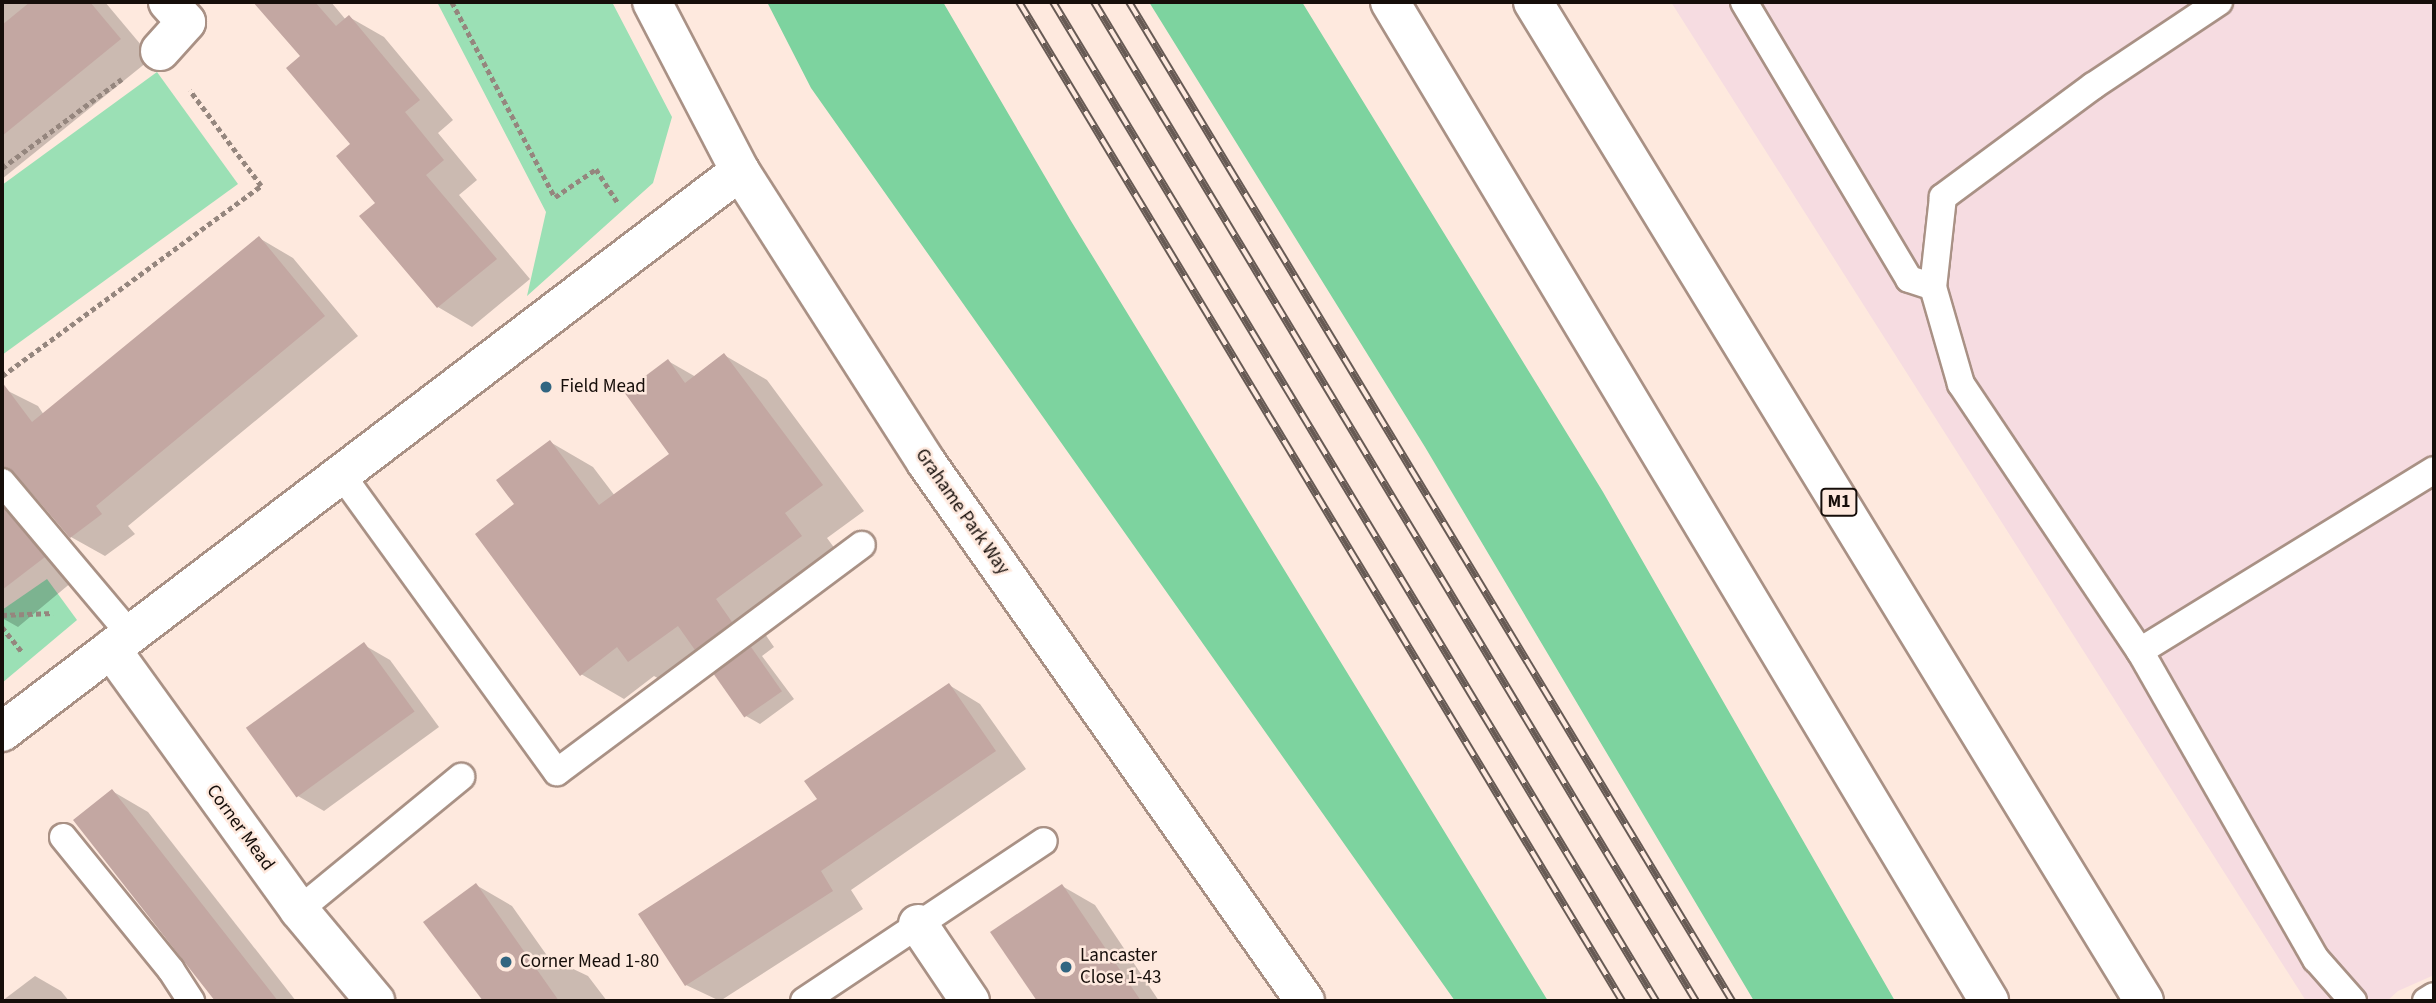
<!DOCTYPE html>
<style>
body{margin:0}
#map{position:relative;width:2436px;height:1003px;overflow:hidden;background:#fee9de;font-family:"Source Sans 3",sans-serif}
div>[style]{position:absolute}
.commercial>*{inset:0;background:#f6dce1}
.green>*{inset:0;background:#9be0b5}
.forest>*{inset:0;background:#7dd39f}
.shadow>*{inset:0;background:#0003}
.building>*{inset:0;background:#c3a7a2;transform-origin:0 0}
.path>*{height:4.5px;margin-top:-2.25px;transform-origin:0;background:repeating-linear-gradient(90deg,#95867e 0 5px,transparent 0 8.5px)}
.roads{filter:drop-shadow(2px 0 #a99185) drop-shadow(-2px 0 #a99185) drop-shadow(0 2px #a99185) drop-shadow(0 -2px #a99185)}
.service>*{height:26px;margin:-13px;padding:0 13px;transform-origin:13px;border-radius:13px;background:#fff}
.minor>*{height:38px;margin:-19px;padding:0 19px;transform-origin:19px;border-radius:19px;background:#fff}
.tertiary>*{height:38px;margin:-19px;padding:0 19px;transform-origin:19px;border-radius:19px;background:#fff}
.motorway>*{height:38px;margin:-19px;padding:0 19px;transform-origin:19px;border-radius:19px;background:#fff}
.rail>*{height:8px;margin-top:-4px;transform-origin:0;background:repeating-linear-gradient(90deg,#fee9de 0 16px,#675a54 0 32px);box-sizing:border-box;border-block:2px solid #675a54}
.dots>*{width:19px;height:19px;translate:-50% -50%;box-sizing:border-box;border:4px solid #fee9de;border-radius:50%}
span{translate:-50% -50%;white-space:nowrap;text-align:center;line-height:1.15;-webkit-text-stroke:5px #fee9de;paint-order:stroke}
.shield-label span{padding:2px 5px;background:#fee9de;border:2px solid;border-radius:5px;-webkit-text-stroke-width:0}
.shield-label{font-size:18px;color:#160e0a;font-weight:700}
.poi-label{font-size:19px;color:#160e0a}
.left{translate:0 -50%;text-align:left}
.street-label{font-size:19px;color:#160e0a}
.frame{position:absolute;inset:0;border:4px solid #160e0a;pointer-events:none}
</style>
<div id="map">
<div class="commercial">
<i style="clip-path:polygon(1671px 2px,2434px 2px,2434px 975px,2398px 991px,2387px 1001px,2306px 1001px)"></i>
</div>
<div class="green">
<i style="clip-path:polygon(437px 2px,612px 2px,672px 117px,653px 183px,527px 296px,546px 212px)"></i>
<i style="clip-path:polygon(157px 72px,238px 184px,2px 355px,2px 185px)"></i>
<i style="clip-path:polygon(47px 579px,77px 620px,2px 683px,2px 610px)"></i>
</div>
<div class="forest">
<i style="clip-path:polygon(767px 2px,943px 2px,1071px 221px,1548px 1001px,1455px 1001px,811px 88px)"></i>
<i style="clip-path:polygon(1149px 2px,1302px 2px,1603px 492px,1895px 1001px,1754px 1001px,1425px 447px)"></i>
</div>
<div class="shadow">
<i style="clip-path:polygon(2px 2px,105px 2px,152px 58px,2px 179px)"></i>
<i style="clip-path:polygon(256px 2px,331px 2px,346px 20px,349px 17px,384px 37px,453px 120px,438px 133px,477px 180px,459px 195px,530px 279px,472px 327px,438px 307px,377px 203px,352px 144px,303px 56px)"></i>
<i style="clip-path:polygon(259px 238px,293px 258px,358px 336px,128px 526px,135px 534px,105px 556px,71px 537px,27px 488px,20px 497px,78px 577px,18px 627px,2px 618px,2px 388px,38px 406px,44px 415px)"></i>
<i style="clip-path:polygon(724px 355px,767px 380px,864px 511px,827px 538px,844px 561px,758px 624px,774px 647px,762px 656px,794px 699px,760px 724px,746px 716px,728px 667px,712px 657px,672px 686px,654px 676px,624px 699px,581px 674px,516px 505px,550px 442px,593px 467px,615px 496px,672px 454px,668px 361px,696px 377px)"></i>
<i style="clip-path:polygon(364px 645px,390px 660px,439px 727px,324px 811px,298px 796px)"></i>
<i style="clip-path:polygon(949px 685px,980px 704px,1026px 769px,851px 890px,863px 909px,720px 1001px,686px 985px,819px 800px)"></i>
<i style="clip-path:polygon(112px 791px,148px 812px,296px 1001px,217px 1001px,75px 820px)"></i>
<i style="clip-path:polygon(476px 885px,512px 906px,548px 957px,588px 976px,607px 1001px,485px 1001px,426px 923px)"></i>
<i style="clip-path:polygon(1062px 886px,1095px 905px,1159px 1001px,1039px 1001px,993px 932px)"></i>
<i style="clip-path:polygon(35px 976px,61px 991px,69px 1001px,2px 1001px)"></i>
</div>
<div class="building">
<i style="clip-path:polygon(30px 2px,90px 2px,121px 39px,2px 136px,2px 25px)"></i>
<i style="clip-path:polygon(253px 2px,315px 2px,336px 26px,349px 15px,420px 100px,405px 112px,444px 160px,426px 175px,497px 259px,437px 308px,359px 216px,375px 203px,336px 156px,350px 144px,286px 68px,300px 56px)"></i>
<i style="clip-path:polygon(259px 236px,325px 316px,96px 506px,102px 514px,70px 538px,14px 472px,2px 467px,2px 382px,32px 422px)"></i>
<i style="clip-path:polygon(724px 353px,823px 485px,785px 513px,802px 536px,716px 599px,732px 622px,695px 650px,678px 626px,628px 662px,617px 647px,580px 676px,475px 534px,514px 504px,496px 480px,550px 440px,599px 505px,669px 454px,624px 392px,668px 359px,685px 383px)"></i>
<i style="clip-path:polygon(2px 506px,45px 557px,2px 590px)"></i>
<i style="left:364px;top:642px;width:86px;height:146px;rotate:54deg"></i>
<i style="left:751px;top:647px;width:54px;height:46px;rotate:55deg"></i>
<i style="clip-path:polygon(949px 683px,996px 751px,821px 871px,833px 891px,685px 986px,638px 914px,817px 799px,804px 781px)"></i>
<i style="clip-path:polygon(112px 789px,278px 1001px,215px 1001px,186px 964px,73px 820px)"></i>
<i style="clip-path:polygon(476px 883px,559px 1001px,483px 1001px,423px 922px)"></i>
<i style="clip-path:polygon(1062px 884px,1141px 1001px,1037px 1001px,990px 932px)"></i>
</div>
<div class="path">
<i style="left:452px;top:2px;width:221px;rotate:62.2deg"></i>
<i style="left:555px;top:197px;width:50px;rotate:-34.3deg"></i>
<i style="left:596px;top:169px;width:40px;rotate:57.1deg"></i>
<i style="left:2px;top:168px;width:149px;rotate:-36.6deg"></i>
<i style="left:2px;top:376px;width:321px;rotate:-36.3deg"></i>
<i style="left:261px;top:186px;width:119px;rotate:-126.8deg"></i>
<i style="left:2px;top:615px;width:51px;rotate:-2.2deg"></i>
<i style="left:2px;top:627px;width:33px;rotate:51deg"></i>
</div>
<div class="roads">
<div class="service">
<i style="left:1744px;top:2px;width:322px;rotate:59.2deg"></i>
<i style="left:1909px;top:279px;width:25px;rotate:18deg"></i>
<i style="left:2219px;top:2px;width:151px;rotate:146.3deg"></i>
<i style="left:2093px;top:86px;width:187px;rotate:143.5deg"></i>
<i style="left:1943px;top:197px;width:91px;rotate:96.3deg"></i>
<i style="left:1933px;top:287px;width:101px;rotate:73.9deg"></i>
<i style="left:1961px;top:384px;width:321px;rotate:56.2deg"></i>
<i style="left:2140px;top:651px;width:355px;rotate:60.3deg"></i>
<i style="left:2316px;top:959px;width:56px;rotate:48.6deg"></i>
<i style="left:341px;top:474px;width:368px;rotate:54.1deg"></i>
<i style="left:557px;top:772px;width:380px;rotate:-36.7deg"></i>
<i style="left:2px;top:482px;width:199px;rotate:49.9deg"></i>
<i style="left:2140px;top:651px;width:345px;rotate:-31.6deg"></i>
<i style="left:63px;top:837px;width:171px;rotate:50.9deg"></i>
<i style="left:171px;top:970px;width:37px;rotate:57deg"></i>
<i style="left:299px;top:910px;width:210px;rotate:-39.4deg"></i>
<i style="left:804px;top:1001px;width:288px;rotate:-33.7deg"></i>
<i style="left:2426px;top:1001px;width:9px;rotate:-32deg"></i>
</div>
<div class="minor">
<i style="left:160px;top:51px;width:39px;rotate:-48deg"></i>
<i style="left:186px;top:22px;width:27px;rotate:-132deg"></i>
<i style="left:111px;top:649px;width:322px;rotate:54.2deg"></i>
<i style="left:299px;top:910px;width:119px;rotate:50.1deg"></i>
<i style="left:2px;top:732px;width:927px;rotate:-37.24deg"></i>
<i style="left:918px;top:924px;width:93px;rotate:56deg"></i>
</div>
<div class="tertiary">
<i style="left:652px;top:2px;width:191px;rotate:62.5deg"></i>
<i style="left:740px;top:171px;width:345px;rotate:57.4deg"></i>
<i style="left:926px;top:462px;width:659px;rotate:54.89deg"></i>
</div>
<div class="motorway">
<i style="left:1390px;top:2px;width:1165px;rotate:59.05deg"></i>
<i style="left:1533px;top:2px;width:1171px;rotate:58.55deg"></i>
</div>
</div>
<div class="rail">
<i style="left:1019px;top:2px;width:1167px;rotate:58.88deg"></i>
<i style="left:1053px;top:2px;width:1167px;rotate:58.88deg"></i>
<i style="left:1094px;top:2px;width:1166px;rotate:58.93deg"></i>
<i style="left:1129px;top:2px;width:1167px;rotate:58.88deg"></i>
</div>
<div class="dots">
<i style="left:546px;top:387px;background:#316581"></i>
<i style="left:506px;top:962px;background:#316581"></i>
<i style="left:1066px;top:967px;background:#316581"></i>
</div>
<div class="shield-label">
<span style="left:1839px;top:502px">M1</span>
</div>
<div class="poi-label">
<span class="left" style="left:560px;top:387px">Field Mead</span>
<span class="left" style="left:1080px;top:967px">Lancaster<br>Close 1-43</span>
<span class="left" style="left:520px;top:962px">Corner Mead 1-80</span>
</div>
<div class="street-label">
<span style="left:962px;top:512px;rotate:55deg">Grahame Park Way</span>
<span style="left:240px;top:828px;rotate:54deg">Corner Mead</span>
</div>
<div class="frame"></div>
</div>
